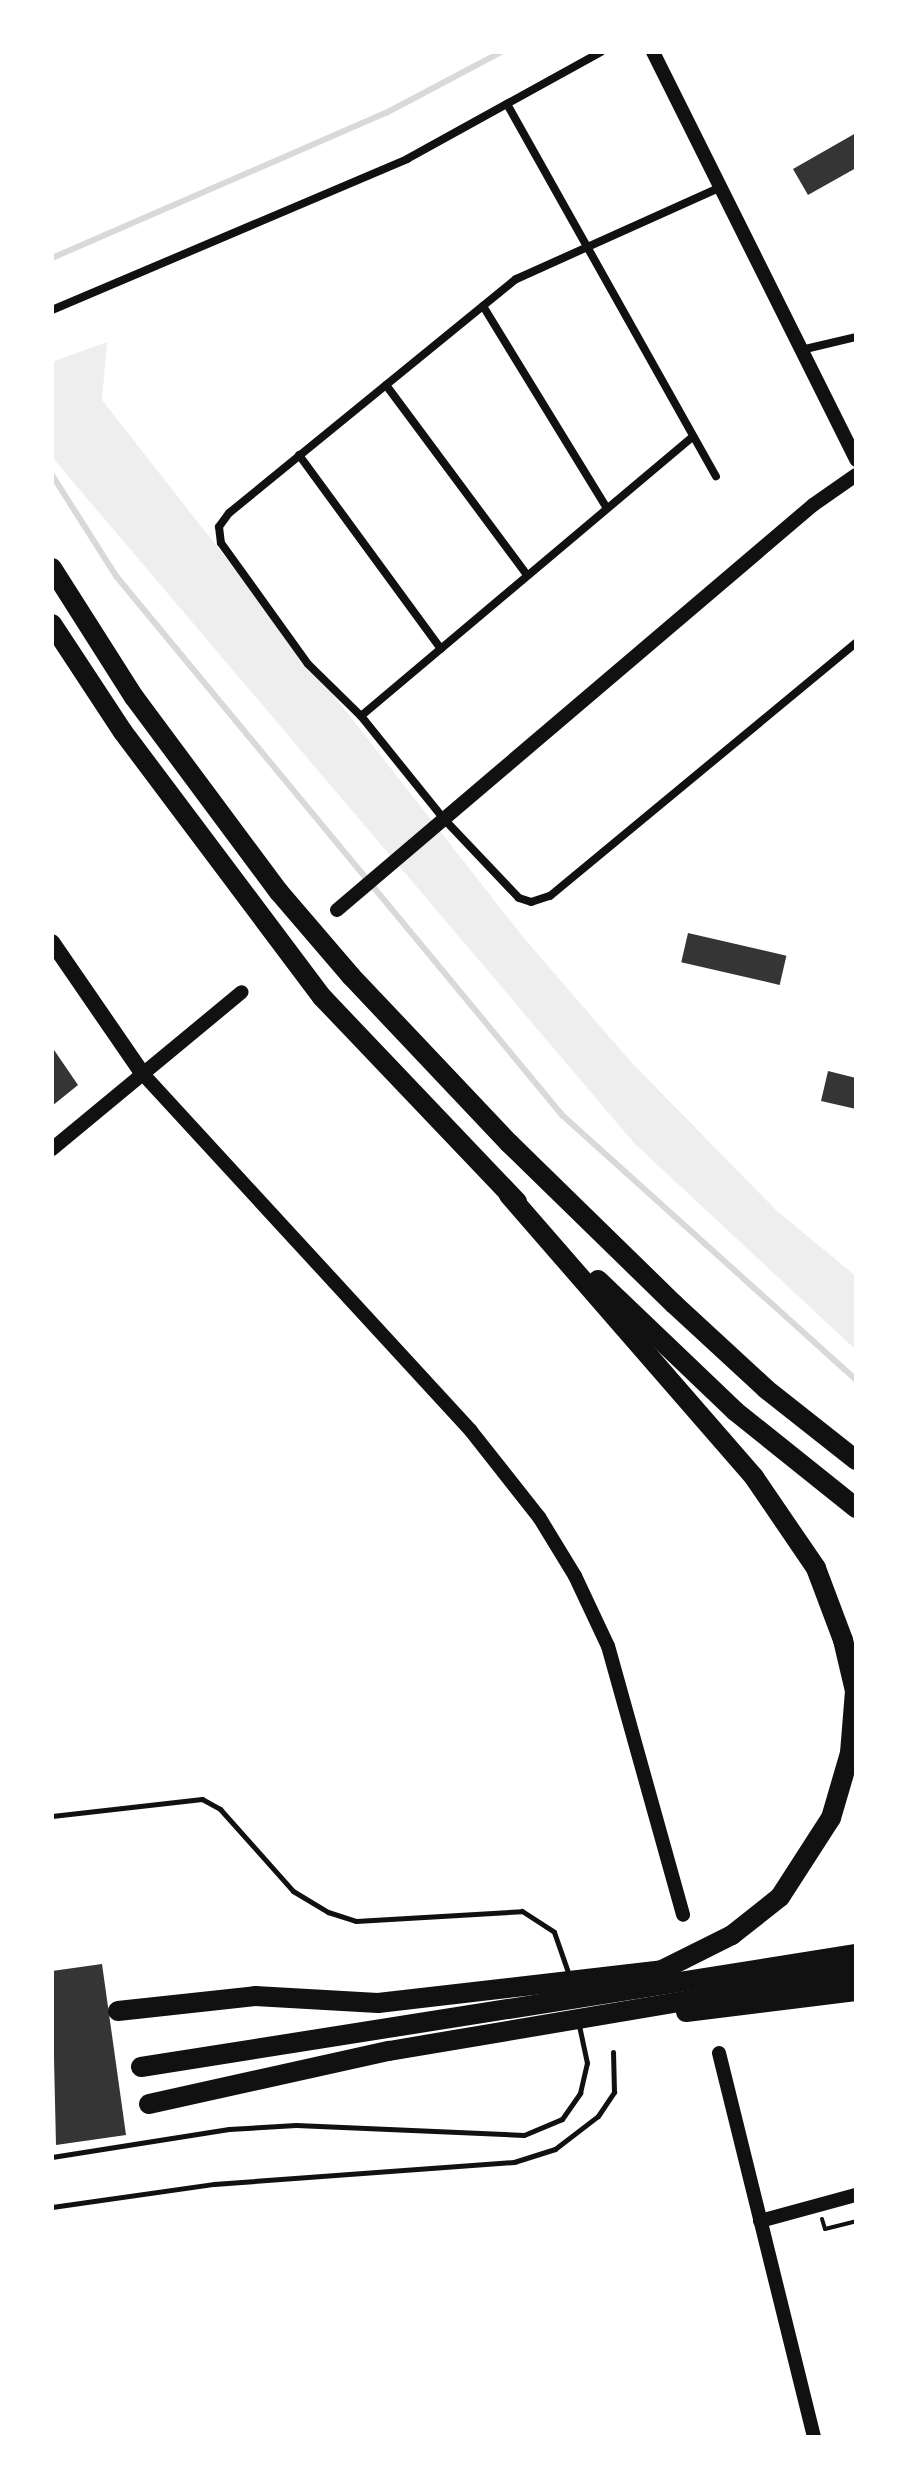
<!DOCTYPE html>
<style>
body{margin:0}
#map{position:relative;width:908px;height:2489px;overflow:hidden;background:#fff;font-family:Lato,sans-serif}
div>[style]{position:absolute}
.green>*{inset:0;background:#eee}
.stream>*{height:6px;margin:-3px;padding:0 3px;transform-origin:3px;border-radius:3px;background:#d9d9d9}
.building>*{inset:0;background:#353535;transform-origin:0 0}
.path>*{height:4px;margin:-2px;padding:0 2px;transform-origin:2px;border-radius:2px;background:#111}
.service>*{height:5px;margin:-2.5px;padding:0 2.5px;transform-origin:2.5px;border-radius:2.5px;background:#111}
.minor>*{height:8px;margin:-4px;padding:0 4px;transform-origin:4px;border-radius:4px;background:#111}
.tertiary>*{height:14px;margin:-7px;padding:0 7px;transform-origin:7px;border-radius:7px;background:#111}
.secondary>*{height:16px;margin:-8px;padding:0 8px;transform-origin:8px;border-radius:8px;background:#111}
.motorway>*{height:20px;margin:-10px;padding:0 10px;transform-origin:10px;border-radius:10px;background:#111}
span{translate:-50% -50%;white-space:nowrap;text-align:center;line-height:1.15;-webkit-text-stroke:6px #fff;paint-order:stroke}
.frame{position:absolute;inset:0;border:54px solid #fff;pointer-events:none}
</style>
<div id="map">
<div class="green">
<i style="clip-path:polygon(107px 342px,102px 400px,523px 937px,631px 1062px,778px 1212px,856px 1276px,856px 1350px,634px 1143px,52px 457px,52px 362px)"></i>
</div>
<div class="stream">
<i style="left:52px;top:258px;width:364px;rotate:-23.5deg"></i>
<i style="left:386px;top:113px;width:130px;rotate:-27.9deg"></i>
<i style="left:52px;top:475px;width:120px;rotate:57.6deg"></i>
<i style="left:116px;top:576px;width:700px;rotate:50.39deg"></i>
<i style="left:562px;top:1115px;width:396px;rotate:42deg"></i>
</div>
<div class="building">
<i style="clip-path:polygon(856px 133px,856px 168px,808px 195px,793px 169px)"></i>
<i style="left:688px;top:933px;width:101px;height:30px;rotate:13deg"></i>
<i style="clip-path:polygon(52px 1047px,78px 1085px,52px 1106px)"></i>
<i style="clip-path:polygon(828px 1071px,856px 1078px,856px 1109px,821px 1101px)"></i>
<i style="clip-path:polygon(102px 1964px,126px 2135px,56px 2145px,52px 1971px)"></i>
</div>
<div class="path">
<i style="left:822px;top:2219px;width:10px;rotate:73deg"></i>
<i style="left:825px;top:2229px;width:32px;rotate:-14deg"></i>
</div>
<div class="service">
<i style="left:52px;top:1816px;width:151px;rotate:-6.5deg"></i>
<i style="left:202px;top:1799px;width:21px;rotate:29deg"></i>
<i style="left:220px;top:1809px;width:110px;rotate:48.3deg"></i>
<i style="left:293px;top:1891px;width:41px;rotate:31deg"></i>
<i style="left:328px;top:1912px;width:29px;rotate:18deg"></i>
<i style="left:356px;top:1921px;width:166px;rotate:-3.4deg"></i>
<i style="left:522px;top:1911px;width:38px;rotate:33deg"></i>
<i style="left:554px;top:1932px;width:46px;rotate:70.8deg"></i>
<i style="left:52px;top:2157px;width:179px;rotate:-9deg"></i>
<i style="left:229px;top:2129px;width:67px;rotate:-3.4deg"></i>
<i style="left:296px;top:2125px;width:228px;rotate:2.5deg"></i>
<i style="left:524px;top:2135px;width:41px;rotate:-22.8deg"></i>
<i style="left:562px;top:2119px;width:32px;rotate:-55deg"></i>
<i style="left:580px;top:2093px;width:31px;rotate:-77deg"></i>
<i style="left:587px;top:2063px;width:40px;rotate:-102deg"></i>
<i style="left:52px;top:2207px;width:164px;rotate:-8.1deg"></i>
<i style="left:214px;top:2184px;width:301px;rotate:-4.2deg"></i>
<i style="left:514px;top:2162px;width:43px;rotate:-17.6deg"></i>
<i style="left:555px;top:2149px;width:54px;rotate:-37.5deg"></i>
<i style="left:598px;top:2116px;width:29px;rotate:-56deg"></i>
<i style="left:614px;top:2092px;width:40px;rotate:-91.4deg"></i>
</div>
<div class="minor">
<i style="left:507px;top:104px;width:427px;rotate:60.7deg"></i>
<i style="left:721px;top:187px;width:225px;rotate:155.8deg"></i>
<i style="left:516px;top:279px;width:370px;rotate:140.8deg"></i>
<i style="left:229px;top:513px;width:17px;rotate:126deg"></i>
<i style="left:219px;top:527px;width:16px;rotate:83deg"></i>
<i style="left:221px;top:543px;width:149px;rotate:54.3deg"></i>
<i style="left:308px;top:664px;width:74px;rotate:44.5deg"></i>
<i style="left:361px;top:716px;width:131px;rotate:51.2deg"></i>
<i style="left:443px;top:818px;width:110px;rotate:46.5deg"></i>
<i style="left:519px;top:898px;width:13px;rotate:18deg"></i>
<i style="left:531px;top:902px;width:20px;rotate:-18deg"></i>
<i style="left:550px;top:896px;width:397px;rotate:-39.6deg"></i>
<i style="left:483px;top:306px;width:237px;rotate:58.5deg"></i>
<i style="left:52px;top:310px;width:386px;rotate:-23deg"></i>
<i style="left:407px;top:159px;width:222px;rotate:-28.9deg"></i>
<i style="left:801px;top:350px;width:57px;rotate:-13.3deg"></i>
<i style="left:386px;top:385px;width:237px;rotate:53.4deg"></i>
<i style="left:299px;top:455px;width:240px;rotate:53.8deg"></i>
<i style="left:361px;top:716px;width:434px;rotate:-40.1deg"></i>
</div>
<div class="tertiary">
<i style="left:653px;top:52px;width:456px;rotate:63.5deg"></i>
<i style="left:337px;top:910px;width:625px;rotate:-40.39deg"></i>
<i style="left:813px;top:505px;width:52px;rotate:-34.9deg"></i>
<i style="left:142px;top:1073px;width:486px;rotate:47.4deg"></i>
<i style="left:471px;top:1431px;width:110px;rotate:51.7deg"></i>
<i style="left:539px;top:1517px;width:69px;rotate:58.6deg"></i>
<i style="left:575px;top:1576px;width:77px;rotate:64.8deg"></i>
<i style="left:608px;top:1646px;width:279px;rotate:74.4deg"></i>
<i style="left:52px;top:1149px;width:246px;rotate:-39.6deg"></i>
<i style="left:719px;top:2053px;width:396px;rotate:76.1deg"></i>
<i style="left:760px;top:2221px;width:99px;rotate:-15.2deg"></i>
</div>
<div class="secondary">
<i style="left:52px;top:942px;width:159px;rotate:55.5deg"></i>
</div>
<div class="motorway">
<i style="left:52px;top:568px;width:153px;rotate:57.6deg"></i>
<i style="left:134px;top:697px;width:243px;rotate:53.4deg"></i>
<i style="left:279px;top:892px;width:111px;rotate:49.4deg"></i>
<i style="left:351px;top:976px;width:230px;rotate:46.6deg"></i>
<i style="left:509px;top:1143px;width:231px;rotate:44.3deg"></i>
<i style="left:674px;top:1304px;width:125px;rotate:42.7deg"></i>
<i style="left:766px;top:1389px;width:115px;rotate:38.3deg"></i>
<i style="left:52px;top:624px;width:129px;rotate:56.7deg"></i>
<i style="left:123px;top:732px;width:331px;rotate:53.1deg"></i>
<i style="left:322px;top:997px;width:283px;rotate:46.4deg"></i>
<i style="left:598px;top:1280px;width:190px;rotate:43.7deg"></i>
<i style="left:735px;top:1411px;width:155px;rotate:38.7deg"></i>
<i style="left:118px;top:2011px;width:138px;rotate:-6.2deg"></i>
<i style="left:255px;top:1996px;width:123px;rotate:3.3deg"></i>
<i style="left:378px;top:2003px;width:286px;rotate:-6.6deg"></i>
<i style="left:662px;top:1970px;width:78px;rotate:-26.6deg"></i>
<i style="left:732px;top:1935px;width:61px;rotate:-38.4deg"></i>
<i style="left:780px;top:1897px;width:94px;rotate:-57.2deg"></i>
<i style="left:831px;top:1818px;width:68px;rotate:-73.7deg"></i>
<i style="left:850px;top:1753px;width:62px;rotate:-85.4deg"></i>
<i style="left:855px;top:1691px;width:52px;rotate:-103.2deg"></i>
<i style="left:843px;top:1640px;width:77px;rotate:-110.6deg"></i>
<i style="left:816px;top:1568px;width:110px;rotate:-124.3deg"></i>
<i style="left:754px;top:1477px;width:374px;rotate:-131deg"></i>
<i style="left:686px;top:2012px;width:171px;rotate:-7deg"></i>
<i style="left:141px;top:2067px;width:724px;rotate:-8.98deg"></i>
<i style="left:149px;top:2104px;width:246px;rotate:-12.5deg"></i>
<i style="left:389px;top:2051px;width:474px;rotate:-9.6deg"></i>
</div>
<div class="frame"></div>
</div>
